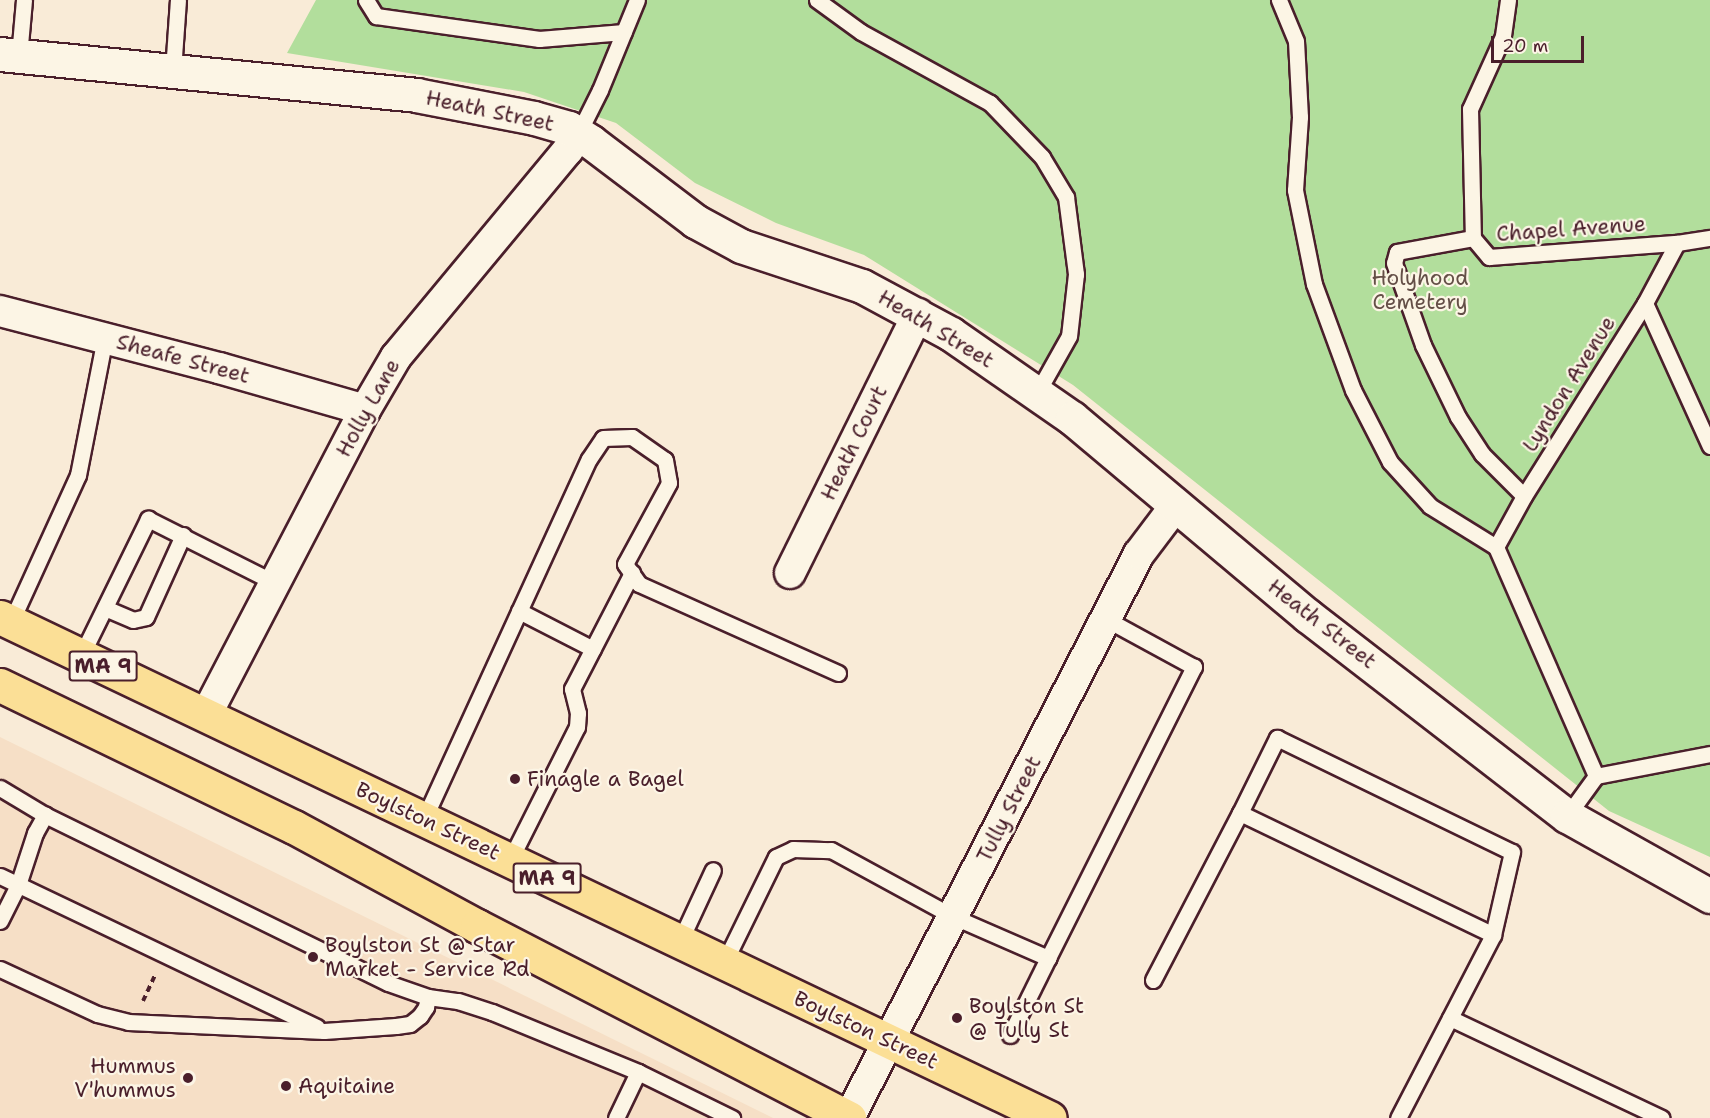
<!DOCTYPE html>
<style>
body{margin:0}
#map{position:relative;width:1710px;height:1118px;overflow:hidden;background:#f9ebd7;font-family:"Shantell Sans",sans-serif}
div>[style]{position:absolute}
.built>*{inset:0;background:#f6dfc6}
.green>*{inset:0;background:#b2de9c}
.path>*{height:4px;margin-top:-2px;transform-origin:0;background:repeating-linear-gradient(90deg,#4a1f2b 0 6px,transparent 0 10.5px)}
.roads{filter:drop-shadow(2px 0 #4a1f2b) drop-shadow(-2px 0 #4a1f2b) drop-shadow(0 2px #4a1f2b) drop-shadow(0 -2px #4a1f2b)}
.lane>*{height:15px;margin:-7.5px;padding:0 7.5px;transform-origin:7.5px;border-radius:7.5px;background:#fcf5e5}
.street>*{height:30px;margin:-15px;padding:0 15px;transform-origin:15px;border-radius:15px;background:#fcf5e5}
.secondary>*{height:33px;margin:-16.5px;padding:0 16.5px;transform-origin:16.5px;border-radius:16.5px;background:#fcf5e5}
.highway>*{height:33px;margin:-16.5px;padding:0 16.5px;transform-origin:16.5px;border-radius:16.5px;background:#fbdf96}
.dots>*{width:16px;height:16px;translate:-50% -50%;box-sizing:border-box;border:3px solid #fcf5e5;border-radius:50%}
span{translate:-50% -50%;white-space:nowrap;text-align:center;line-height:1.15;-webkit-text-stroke:4.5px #fcf5e5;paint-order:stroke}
.shield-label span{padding:2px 4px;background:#fcf5e5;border:2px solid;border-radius:4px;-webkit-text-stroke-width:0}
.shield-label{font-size:20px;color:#4a1f2b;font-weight:700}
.street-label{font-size:21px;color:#4a1f2b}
.park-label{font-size:21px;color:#644f47}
.poi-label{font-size:21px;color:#4a1f2b}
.left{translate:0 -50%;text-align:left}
.right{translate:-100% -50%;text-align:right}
.scale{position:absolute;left:1491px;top:36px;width:93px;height:27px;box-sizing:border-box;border:3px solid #4a1f2b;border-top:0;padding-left:8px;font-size:18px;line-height:21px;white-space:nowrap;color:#4a1f2b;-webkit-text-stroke:4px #fcf5e5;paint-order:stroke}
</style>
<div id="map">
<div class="built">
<i style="clip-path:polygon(0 737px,773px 1118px,0 1118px)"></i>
</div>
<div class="green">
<i style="clip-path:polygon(316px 0,1710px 0,1710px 857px,1609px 811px,1073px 385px,864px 255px,776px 223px,695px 183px,616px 123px,524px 92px,287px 53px)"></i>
</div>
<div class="path">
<i style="left:143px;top:1001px;width:29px;rotate:-65deg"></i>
</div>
<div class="roads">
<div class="lane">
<i style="left:366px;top:0;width:19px;rotate:58deg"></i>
<i style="left:376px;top:16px;width:165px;rotate:8deg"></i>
<i style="left:539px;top:39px;width:85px;rotate:-4.7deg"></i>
<i style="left:817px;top:0;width:54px;rotate:36deg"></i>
<i style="left:861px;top:32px;width:147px;rotate:28.8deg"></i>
<i style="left:990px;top:103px;width:75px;rotate:46.1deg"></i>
<i style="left:1042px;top:157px;width:47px;rotate:59deg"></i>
<i style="left:1066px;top:197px;width:78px;rotate:82.6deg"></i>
<i style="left:1076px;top:274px;width:62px;rotate:96.4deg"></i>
<i style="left:1069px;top:336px;width:65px;rotate:119.3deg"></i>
<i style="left:1279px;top:0;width:44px;rotate:67.5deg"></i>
<i style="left:1296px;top:41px;width:76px;rotate:87deg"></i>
<i style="left:1300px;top:117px;width:73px;rotate:93.9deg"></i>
<i style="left:1295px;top:190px;width:96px;rotate:78.6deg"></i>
<i style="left:1314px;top:284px;width:113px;rotate:69.8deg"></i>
<i style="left:1353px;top:390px;width:81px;rotate:62.8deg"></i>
<i style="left:1390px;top:462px;width:59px;rotate:47.7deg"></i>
<i style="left:1430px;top:506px;width:78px;rotate:31.8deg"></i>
<i style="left:1496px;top:547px;width:250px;rotate:66.4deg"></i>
<i style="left:1596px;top:776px;width:116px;rotate:-10.9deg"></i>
<i style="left:1508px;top:0;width:36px;rotate:98deg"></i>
<i style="left:1503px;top:36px;width:80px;rotate:114.3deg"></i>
<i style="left:1470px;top:109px;width:129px;rotate:88.7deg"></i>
<i style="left:1473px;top:238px;width:25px;rotate:50deg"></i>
<i style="left:1489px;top:257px;width:189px;rotate:-4.3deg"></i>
<i style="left:1677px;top:243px;width:33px;rotate:-9deg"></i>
<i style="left:19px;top:56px;width:56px;rotate:-84.9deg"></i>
<i style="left:173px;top:71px;width:71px;rotate:-86deg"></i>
<i style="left:578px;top:134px;width:49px;rotate:-63.4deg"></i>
<i style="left:600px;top:90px;width:97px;rotate:-67.7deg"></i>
<i style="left:1473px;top:238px;width:77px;rotate:169.6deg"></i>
<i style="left:1397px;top:252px;width:11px;rotate:105deg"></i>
<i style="left:1394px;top:263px;width:87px;rotate:70.5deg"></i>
<i style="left:1423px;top:345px;width:80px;rotate:64.1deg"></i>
<i style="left:1458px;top:417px;width:44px;rotate:57deg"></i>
<i style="left:1482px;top:454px;width:59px;rotate:45deg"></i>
<i style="left:1645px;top:303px;width:157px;rotate:65.6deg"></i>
<i style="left:1496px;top:547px;width:58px;rotate:-61.2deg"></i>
<i style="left:1524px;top:496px;width:228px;rotate:-57.9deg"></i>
<i style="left:1645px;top:303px;width:68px;rotate:-61.9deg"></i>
<i style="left:105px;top:608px;width:30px;rotate:23deg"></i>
<i style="left:133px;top:620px;width:13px;rotate:-13deg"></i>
<i style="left:146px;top:617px;width:90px;rotate:-65.7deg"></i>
<i style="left:519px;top:611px;width:83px;rotate:27.2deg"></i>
<i style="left:11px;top:622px;width:162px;rotate:-65.5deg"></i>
<i style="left:78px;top:475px;width:140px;rotate:-78.9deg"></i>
<i style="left:81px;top:656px;width:153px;rotate:-63.9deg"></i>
<i style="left:148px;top:519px;width:142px;rotate:26.7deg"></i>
<i style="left:0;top:788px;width:52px;rotate:31deg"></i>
<i style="left:45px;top:815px;width:382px;rotate:26.1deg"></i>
<i style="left:388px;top:983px;width:42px;rotate:19.3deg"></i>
<i style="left:428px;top:997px;width:30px;rotate:8deg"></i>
<i style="left:458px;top:1001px;width:36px;rotate:18deg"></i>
<i style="left:492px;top:1012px;width:158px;rotate:22.3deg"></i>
<i style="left:638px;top:1072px;width:105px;rotate:26.1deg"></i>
<i style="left:1240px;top:813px;width:84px;rotate:-63.7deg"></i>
<i style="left:1277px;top:738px;width:261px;rotate:25.9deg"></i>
<i style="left:1512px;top:852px;width:85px;rotate:102.9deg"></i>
<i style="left:1567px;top:816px;width:49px;rotate:-54.1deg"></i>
<i style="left:424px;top:819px;width:396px;rotate:-65.4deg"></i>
<i style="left:589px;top:459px;width:25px;rotate:-56deg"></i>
<i style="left:603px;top:438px;width:29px;rotate:-2deg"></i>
<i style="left:632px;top:437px;width:40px;rotate:34.9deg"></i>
<i style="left:665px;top:460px;width:23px;rotate:80deg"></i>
<i style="left:669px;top:483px;width:92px;rotate:118.5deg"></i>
<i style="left:625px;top:564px;width:24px;rotate:55deg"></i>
<i style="left:639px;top:584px;width:218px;rotate:24.1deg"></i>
<i style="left:510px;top:860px;width:149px;rotate:-63.3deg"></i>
<i style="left:577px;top:727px;width:14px;rotate:-86deg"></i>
<i style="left:578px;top:713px;width:25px;rotate:-104deg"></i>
<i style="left:572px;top:689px;width:131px;rotate:-62.7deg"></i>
<i style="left:0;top:876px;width:351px;rotate:25.5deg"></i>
<i style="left:0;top:921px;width:40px;rotate:-63.4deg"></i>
<i style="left:18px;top:885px;width:55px;rotate:-71.9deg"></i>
<i style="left:35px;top:833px;width:21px;rotate:-61deg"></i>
<i style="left:680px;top:941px;width:78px;rotate:-65.1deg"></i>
<i style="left:724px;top:963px;width:118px;rotate:-63.9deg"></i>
<i style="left:776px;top:857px;width:19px;rotate:-25deg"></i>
<i style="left:793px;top:849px;width:38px;rotate:2deg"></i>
<i style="left:831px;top:850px;width:140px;rotate:28.6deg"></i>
<i style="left:954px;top:917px;width:103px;rotate:23.6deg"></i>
<i style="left:1048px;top:958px;width:326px;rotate:-63.4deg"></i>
<i style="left:1194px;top:667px;width:100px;rotate:-151.4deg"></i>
<i style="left:0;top:969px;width:107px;rotate:24.9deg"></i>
<i style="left:97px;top:1014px;width:32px;rotate:14deg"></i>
<i style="left:128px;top:1022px;width:196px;rotate:2.6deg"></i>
<i style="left:324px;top:1031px;width:72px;rotate:-4deg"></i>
<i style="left:396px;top:1026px;width:14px;rotate:-8deg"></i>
<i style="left:410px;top:1024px;width:13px;rotate:-39deg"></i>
<i style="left:420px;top:1016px;width:11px;rotate:-56deg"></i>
<i style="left:426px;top:1007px;width:10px;rotate:-79deg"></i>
<i style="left:1153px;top:980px;width:188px;rotate:-62.5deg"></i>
<i style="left:1240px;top:813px;width:281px;rotate:25.7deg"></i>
<i style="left:1493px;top:935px;width:206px;rotate:117.4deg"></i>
<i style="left:1450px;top:1018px;width:234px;rotate:25.3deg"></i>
<i style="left:1010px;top:1035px;width:86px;rotate:-63.7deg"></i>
<i style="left:616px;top:1118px;width:51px;rotate:-64.4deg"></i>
</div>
<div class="street">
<i style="left:0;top:311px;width:226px;rotate:14.6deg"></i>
<i style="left:219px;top:368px;width:152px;rotate:16deg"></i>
<i style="left:790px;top:573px;width:289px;rotate:-63.7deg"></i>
<i style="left:206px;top:715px;width:344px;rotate:-62.5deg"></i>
<i style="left:365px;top:410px;width:61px;rotate:-59.7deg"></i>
<i style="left:396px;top:357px;width:269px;rotate:-50.3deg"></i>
<i style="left:568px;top:150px;width:19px;rotate:-58deg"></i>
<i style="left:849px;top:1118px;width:634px;rotate:-62.79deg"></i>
<i style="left:1139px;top:554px;width:61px;rotate:-52.9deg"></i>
</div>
<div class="secondary">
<i style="left:0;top:54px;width:418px;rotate:5.6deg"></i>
<i style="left:416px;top:95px;width:120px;rotate:11deg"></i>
<i style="left:534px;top:118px;width:36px;rotate:16deg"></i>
<i style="left:569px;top:128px;width:26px;rotate:32deg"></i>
<i style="left:591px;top:142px;width:131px;rotate:37.2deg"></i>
<i style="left:695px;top:221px;width:52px;rotate:28.5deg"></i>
<i style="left:741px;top:246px;width:127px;rotate:18.3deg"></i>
<i style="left:862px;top:286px;width:101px;rotate:28.3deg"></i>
<i style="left:951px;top:334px;width:147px;rotate:34.8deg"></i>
<i style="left:1072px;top:418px;width:308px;rotate:40deg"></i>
<i style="left:1308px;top:616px;width:327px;rotate:37.7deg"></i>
<i style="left:1567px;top:816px;width:164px;rotate:29.2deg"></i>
</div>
<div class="highway">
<i style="left:0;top:617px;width:1163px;rotate:25.51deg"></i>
<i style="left:0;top:685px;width:326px;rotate:25.8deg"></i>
<i style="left:294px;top:827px;width:208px;rotate:28.4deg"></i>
<i style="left:477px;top:926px;width:419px;rotate:27.3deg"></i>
</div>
</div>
<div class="dots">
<i style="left:515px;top:779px;background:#4a1f2b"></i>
<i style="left:313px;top:957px;background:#4a1f2b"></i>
<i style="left:957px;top:1018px;background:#4a1f2b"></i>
<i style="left:188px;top:1078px;background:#4a1f2b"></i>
<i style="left:286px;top:1086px;background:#4a1f2b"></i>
</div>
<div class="shield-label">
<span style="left:103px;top:666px">MA 9</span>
<span style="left:547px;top:878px">MA 9</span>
</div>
<div class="street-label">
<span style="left:490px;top:111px;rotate:12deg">Heath Street</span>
<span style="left:1571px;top:229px;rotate:-4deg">Chapel Avenue</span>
<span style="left:936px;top:329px;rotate:31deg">Heath Street</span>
<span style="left:183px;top:359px;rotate:15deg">Sheafe Street</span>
<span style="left:1569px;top:384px;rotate:-58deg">Lyndon Avenue</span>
<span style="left:368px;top:408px;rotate:-61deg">Holly Lane</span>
<span style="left:854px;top:443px;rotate:-64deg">Heath Court</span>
<span style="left:1322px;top:624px;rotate:38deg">Heath Street</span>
<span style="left:1009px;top:809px;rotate:-63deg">Tully Street</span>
<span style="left:428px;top:821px;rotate:25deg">Boylston Street</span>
<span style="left:866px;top:1030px;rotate:25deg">Boylston Street</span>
</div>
<div class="park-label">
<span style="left:1420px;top:290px">Holyhood<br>Cemetery</span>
</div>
<div class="poi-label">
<span class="left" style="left:527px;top:779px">Finagle a Bagel</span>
<span class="left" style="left:325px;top:957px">Boylston St @ Star<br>Market - Service Rd</span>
<span class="left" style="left:969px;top:1018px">Boylston St<br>@ Tully St</span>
<span class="right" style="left:176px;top:1078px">Hummus<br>V'hummus</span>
<span class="left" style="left:298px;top:1086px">Aquitaine</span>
</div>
<div class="scale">20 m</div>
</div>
